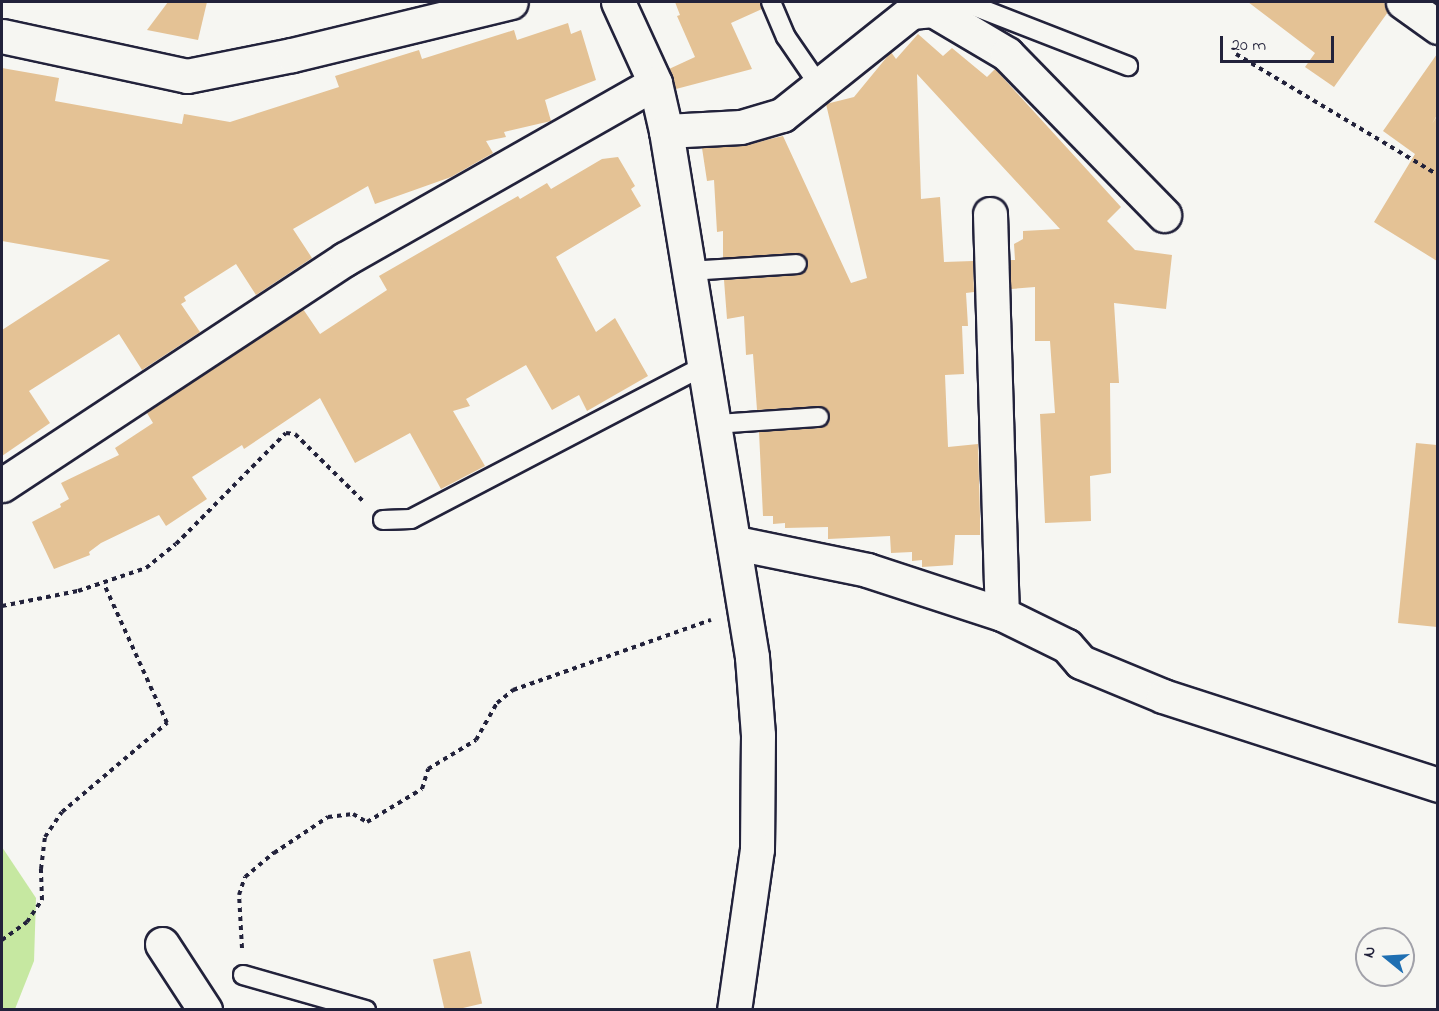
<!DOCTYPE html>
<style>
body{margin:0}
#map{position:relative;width:1439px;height:1011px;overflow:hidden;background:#f6f6f2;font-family:"Indie Flower",sans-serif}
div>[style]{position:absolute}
.green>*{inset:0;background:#c6e8a1}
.building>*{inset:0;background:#e4c295;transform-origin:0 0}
.path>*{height:4px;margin-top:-2px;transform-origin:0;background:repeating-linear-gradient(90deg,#22223b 0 4.5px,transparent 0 9px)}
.roads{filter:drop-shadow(2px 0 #22223b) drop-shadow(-2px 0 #22223b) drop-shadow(0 2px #22223b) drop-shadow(0 -2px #22223b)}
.lane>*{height:18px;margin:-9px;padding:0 9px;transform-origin:9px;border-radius:9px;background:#f6f6f2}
.street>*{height:33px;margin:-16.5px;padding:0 16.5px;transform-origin:16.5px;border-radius:16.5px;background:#f6f6f2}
.secondary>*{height:33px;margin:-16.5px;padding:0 16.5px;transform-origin:16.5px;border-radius:16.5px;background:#f6f6f2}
span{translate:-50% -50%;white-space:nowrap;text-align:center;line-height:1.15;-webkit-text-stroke:6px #f6f6f2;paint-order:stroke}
.frame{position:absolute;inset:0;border:3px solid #22223b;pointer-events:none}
.north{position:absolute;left:1355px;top:927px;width:60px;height:60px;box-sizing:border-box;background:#f6f6f2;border:2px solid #a1a1a9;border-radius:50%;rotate:288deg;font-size:16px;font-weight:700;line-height:24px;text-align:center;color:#22223b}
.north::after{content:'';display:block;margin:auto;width:21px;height:27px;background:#1f6fb2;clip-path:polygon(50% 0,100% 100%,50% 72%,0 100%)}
.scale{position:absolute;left:1220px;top:36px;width:114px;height:27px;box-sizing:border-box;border:3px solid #22223b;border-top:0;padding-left:8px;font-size:18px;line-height:21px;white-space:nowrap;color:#22223b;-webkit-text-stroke:4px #f6f6f2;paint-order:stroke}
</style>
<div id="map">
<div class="green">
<i style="clip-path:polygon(2px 847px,36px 898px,34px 961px,15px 1009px,2px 1009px)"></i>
</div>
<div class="building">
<i style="clip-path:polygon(168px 2px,207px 2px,198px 40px,147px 30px)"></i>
<i style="clip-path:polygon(675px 2px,760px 2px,762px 9px,731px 23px,752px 69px,676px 89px,669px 69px,695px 57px,677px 16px,680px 15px)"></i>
<i style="clip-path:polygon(1248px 2px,1384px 2px,1388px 12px,1334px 87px,1305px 67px,1315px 53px)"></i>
<i style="clip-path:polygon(568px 23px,571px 34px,581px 30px,596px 80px,545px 100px,551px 121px,504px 132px,506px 137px,486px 141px,493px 153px,451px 177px,375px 204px,368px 186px,293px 229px,312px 258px,256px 295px,236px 264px,184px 297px,186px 301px,181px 304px,200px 332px,142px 370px,119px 334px,29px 391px,50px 423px,2px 456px,2px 330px,110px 260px,2px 241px,2px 68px,59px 78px,55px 101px,182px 124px,184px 114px,230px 122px,339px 87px,335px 76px,419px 50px,422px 59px,514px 30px,517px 40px)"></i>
<i style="clip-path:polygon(918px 34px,943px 56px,952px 48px,987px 77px,995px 69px,1121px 207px,1107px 221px,1135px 250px,1172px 255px,1166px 309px,1114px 303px,1119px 383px,1110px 383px,1111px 473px,1090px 476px,1091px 521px,1045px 523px,1040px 414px,1055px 413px,1050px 341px,1035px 341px,1035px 287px,1011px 289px,1010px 260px,1015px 260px,1014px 244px,1023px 239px,1023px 231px,1060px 229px,917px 74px,921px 199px,940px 197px,944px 262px,973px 261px,974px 292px,966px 293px,968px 326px,962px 326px,964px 374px,945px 375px,948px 447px,978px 444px,980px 516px,980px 535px,955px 535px,953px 565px,922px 567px,922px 560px,912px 561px,912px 552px,891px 553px,890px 536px,828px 539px,828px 527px,785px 528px,785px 523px,773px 524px,773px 516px,763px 516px,759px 432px,820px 428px,829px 422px,830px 416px,819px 406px,757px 410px,753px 354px,746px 355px,744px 316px,727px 319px,724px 280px,798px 275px,807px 269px,808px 263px,797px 253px,723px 258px,723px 231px,717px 232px,714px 180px,707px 181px,702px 148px,742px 146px,783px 136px,851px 283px,867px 278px,826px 104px,854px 97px,891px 52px,896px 59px)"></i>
<i style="clip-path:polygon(1437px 54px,1437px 115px,1432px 124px,1437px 116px,1437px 261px,1374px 222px,1415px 154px,1383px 131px)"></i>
<i style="clip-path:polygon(618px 157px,635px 186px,631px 189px,641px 206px,556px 257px,596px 332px,615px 318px,648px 376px,587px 411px,579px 395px,552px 410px,526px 365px,466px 399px,470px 406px,453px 411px,485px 466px,441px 489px,410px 433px,355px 463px,320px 398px,244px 449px,242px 445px,192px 477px,207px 499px,166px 526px,159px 515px,101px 543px,89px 552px,90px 555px,54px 569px,32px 522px,61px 507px,60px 504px,69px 499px,61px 483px,119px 455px,115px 448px,153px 423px,147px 413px,163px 402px,303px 309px,320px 334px,387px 290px,379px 276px,518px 196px,520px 199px,547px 183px,551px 189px,602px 159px)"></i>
<i style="clip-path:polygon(1416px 443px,1437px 445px,1437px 627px,1398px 623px)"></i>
<i style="left:470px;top:951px;width:54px;height:38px;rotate:77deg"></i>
</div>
<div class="path">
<i style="left:1236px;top:54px;width:235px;rotate:30.9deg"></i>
<i style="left:2px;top:606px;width:77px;rotate:-11.2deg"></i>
<i style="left:78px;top:591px;width:72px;rotate:-18.7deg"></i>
<i style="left:146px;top:568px;width:38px;rotate:-39deg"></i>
<i style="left:176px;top:544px;width:156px;rotate:-45.3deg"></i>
<i style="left:286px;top:433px;width:9px;rotate:6deg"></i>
<i style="left:295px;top:434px;width:95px;rotate:44.6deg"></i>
<i style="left:2px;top:940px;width:31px;rotate:-36deg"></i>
<i style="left:27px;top:922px;width:27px;rotate:-56deg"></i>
<i style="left:42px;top:900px;width:31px;rotate:-92deg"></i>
<i style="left:41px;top:869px;width:32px;rotate:-83deg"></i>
<i style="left:45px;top:837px;width:30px;rotate:-56deg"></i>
<i style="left:62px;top:812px;width:138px;rotate:-40.3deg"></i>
<i style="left:167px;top:723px;width:153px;rotate:-114.4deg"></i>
<i style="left:242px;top:948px;width:53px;rotate:-93.2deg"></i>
<i style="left:239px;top:895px;width:19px;rotate:-72deg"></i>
<i style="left:245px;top:877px;width:38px;rotate:-40deg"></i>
<i style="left:274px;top:853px;width:65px;rotate:-33.7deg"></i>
<i style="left:328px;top:817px;width:25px;rotate:-7deg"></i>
<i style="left:353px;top:814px;width:16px;rotate:30deg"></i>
<i style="left:367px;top:822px;width:64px;rotate:-31deg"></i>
<i style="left:422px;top:789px;width:21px;rotate:-73deg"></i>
<i style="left:428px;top:769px;width:56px;rotate:-31.1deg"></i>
<i style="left:476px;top:740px;width:43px;rotate:-60.4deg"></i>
<i style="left:497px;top:703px;width:21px;rotate:-39deg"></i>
<i style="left:513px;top:690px;width:210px;rotate:-19.5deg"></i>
</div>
<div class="roads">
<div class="lane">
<i style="left:771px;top:2px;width:38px;rotate:67deg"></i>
<i style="left:786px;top:37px;width:58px;rotate:55.5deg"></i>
<i style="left:946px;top:2px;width:20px;rotate:3deg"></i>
<i style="left:966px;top:3px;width:174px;rotate:21.3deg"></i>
<i style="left:690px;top:271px;width:107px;rotate:-3.7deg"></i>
<i style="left:716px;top:424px;width:103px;rotate:-3.9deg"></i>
<i style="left:383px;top:520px;width:28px;rotate:-2deg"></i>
<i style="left:411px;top:519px;width:333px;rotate:-27.6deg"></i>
<i style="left:243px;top:975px;width:128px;rotate:15.9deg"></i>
</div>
<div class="street">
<i style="left:1403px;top:2px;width:43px;rotate:35.5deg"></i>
<i style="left:2px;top:36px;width:189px;rotate:12.2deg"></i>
<i style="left:187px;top:76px;width:107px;rotate:-11.3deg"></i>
<i style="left:292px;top:55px;width:225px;rotate:-13.6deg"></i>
<i style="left:666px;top:131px;width:75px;rotate:-3.1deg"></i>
<i style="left:741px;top:127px;width:43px;rotate:-16.3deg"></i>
<i style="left:782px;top:115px;width:165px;rotate:-38.6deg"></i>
<i style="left:911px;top:12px;width:22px;rotate:-5deg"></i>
<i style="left:933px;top:10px;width:86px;rotate:30.7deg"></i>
<i style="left:1007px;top:54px;width:225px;rotate:45.7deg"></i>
<i style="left:990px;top:214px;width:400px;rotate:88.3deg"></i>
<i style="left:2px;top:485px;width:411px;rotate:-33.4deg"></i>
<i style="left:345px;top:259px;width:356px;rotate:-29.6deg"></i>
<i style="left:736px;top:543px;width:134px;rotate:11.6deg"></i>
<i style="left:867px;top:570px;width:142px;rotate:18.1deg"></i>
<i style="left:1002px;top:614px;width:72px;rotate:26.2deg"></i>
<i style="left:1067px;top:646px;width:21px;rotate:49deg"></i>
<i style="left:1081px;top:662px;width:89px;rotate:22.5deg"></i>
<i style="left:1163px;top:696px;width:289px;rotate:17.9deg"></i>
<i style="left:162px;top:944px;width:79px;rotate:56.9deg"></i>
</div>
<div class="secondary">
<i style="left:618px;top:2px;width:89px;rotate:65.4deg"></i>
<i style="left:655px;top:83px;width:49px;rotate:77.1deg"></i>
<i style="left:666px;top:131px;width:533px;rotate:80.71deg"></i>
<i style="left:752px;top:657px;width:78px;rotate:85.6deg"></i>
<i style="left:758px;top:735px;width:114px;rotate:90.5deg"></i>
<i style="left:757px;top:849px;width:163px;rotate:98.1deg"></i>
</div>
</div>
<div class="frame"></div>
<div class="north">N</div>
<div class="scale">20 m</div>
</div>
